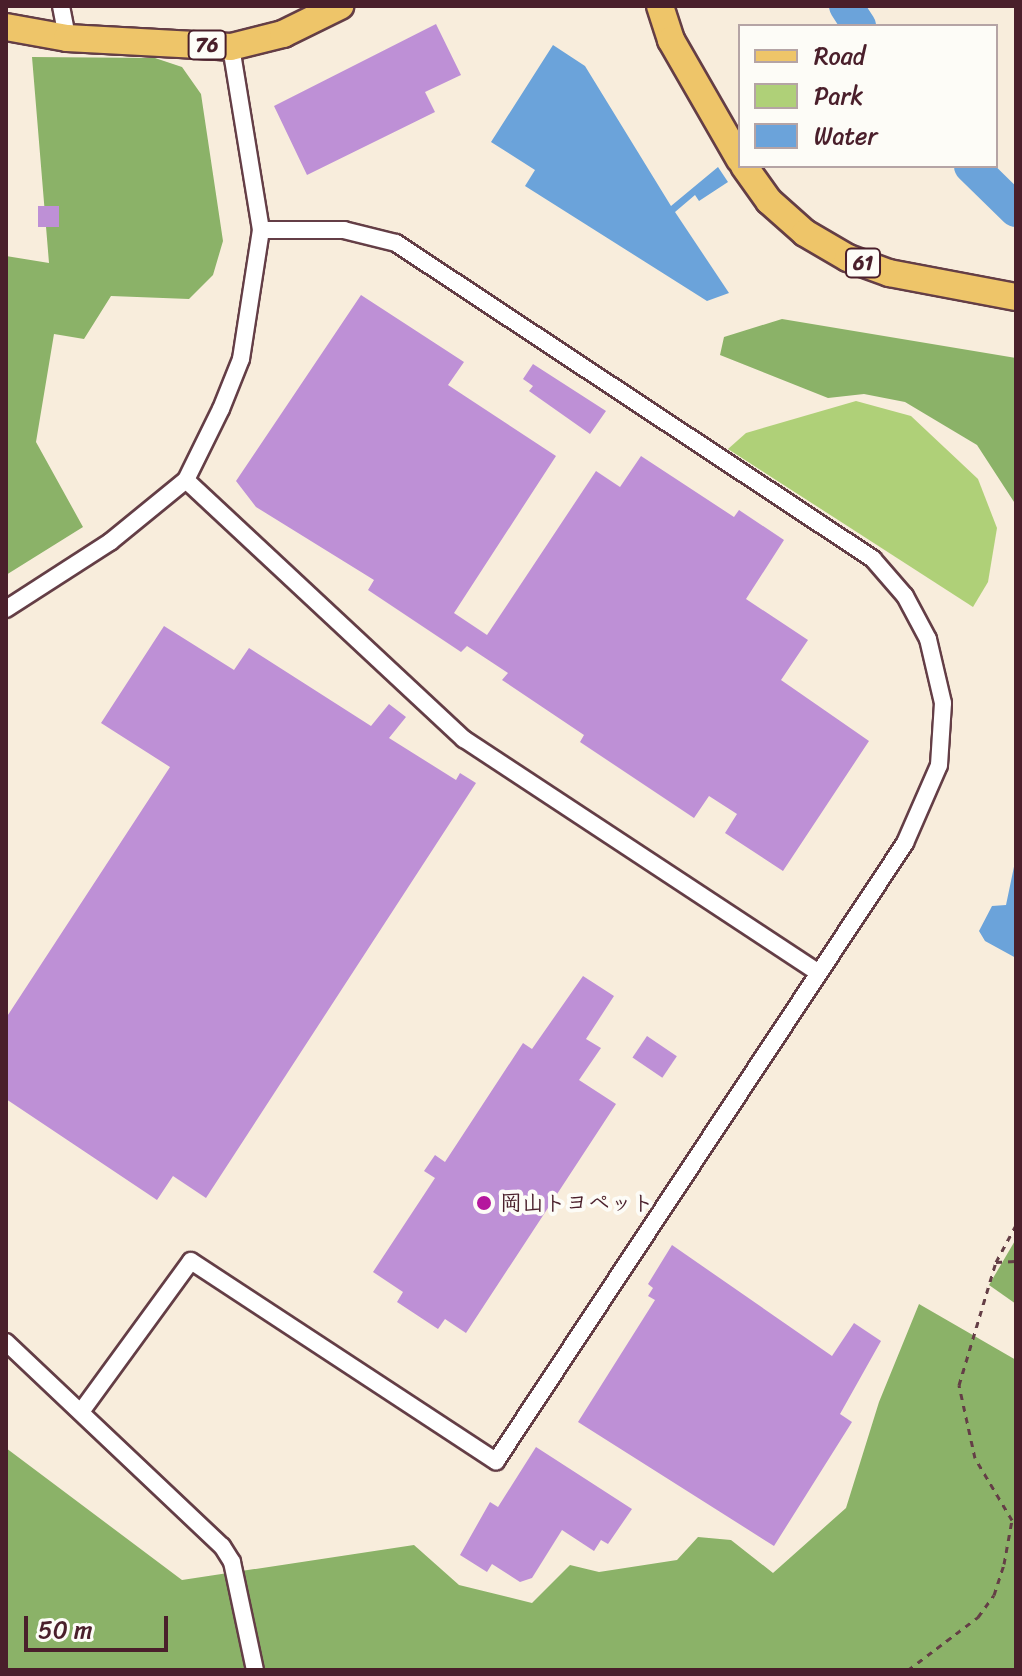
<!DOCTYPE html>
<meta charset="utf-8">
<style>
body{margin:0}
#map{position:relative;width:1022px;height:1676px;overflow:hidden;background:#f8eddc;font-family:Sriracha,"Klee One",sans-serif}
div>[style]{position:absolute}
.green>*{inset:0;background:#afd078}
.forest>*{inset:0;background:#8bb268}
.water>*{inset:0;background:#6ba3da}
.river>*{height:34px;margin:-17px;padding:0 17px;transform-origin:17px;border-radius:17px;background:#6ba3da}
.building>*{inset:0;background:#be90d6;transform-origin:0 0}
.path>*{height:3px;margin-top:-1.5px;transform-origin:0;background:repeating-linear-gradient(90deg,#643e46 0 6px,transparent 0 12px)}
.roads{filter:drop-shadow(2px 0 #643e46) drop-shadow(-2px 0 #643e46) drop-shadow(0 2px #643e46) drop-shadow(0 -2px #643e46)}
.street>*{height:16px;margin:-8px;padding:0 8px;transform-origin:8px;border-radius:8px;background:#fff}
.primary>*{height:26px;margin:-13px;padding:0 13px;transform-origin:13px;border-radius:13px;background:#eec569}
.dots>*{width:22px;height:22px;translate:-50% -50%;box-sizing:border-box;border:4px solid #fdfcf7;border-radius:50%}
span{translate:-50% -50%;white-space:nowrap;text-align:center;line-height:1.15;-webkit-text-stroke:8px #fdfcf7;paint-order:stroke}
.shield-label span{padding:2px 6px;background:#fdfcf7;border:2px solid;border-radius:6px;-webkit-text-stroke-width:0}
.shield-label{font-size:20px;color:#4a1f2b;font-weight:700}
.poi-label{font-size:22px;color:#4a1f2b;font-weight:700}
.left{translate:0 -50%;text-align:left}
.frame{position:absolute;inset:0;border:8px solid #4a1f2b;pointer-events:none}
.legend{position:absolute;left:738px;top:24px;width:260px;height:144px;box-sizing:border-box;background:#fdfcf7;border:2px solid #b5a4a5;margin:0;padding:10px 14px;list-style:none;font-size:24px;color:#4a1f2b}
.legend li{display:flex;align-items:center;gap:16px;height:40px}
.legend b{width:40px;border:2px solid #b5a4a5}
.scale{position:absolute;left:24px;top:1616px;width:144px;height:36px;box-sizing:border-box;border:4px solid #4a1f2b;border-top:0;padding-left:10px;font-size:24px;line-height:28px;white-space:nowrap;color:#4a1f2b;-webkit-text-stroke:6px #fdfcf7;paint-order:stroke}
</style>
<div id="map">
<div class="green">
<i style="clip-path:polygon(856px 401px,911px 416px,978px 479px,997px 528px,988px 582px,973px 607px,728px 449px,746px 433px)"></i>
</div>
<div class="forest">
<i style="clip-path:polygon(32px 57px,155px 58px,182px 67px,201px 94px,223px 241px,213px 275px,189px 299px,111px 296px,84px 339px,54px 334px,36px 442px,83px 527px,6px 575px,6px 256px,49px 263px)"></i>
<i style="clip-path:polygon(782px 319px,1016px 358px,1016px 505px,977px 445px,905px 402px,864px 394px,828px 398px,720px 355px,724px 337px)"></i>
<i style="clip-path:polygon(1016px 1239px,1016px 1304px,989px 1285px)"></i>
<i style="clip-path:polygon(919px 1304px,1016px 1360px,1016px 1670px,6px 1670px,6px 1448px,182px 1580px,414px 1545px,459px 1585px,532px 1603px,570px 1565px,599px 1572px,677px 1560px,698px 1537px,731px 1540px,773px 1573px,846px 1508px,879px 1402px)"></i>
</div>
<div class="water">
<i style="clip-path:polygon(553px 45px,585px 66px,671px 206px,718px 167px,728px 182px,699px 201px,695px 195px,675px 212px,729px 293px,707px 301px,525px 186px,535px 170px,491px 142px)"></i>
<i style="clip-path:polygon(1016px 857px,1016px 958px,985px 941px,979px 931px,992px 906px,1006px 905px)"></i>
</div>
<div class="river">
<i style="left:846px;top:6px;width:24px;rotate:57deg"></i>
<i style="left:971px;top:166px;width:63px;rotate:44.4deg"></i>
</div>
<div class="building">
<i style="clip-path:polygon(436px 24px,461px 75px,425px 92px,435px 112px,307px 175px,274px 106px)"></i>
<i style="left:59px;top:206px;width:21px;height:21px;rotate:90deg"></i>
<i style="clip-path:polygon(361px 295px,464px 362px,448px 385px,556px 456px,454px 613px,487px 635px,596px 471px,620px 487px,641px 456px,734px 517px,739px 510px,784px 540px,746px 599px,808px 640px,781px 680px,869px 741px,783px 871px,725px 833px,737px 814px,709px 796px,694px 818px,580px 742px,584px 735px,502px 680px,508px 673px,467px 646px,461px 652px,368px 590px,374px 580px,256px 507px,236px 481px)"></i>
<i style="clip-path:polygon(533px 364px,606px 411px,590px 434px,529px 391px,533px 386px,523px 379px)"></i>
<i style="clip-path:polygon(164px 626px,234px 670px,249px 648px,371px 726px,389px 704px,406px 717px,389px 738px,456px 780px,460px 773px,476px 783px,206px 1198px,173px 1176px,157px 1200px,6px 1099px,6px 1018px,170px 767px,101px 723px)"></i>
<i style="clip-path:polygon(583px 976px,614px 996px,586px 1039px,601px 1048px,579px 1080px,616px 1104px,466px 1333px,445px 1319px,438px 1329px,397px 1302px,403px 1292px,373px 1272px,435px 1178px,424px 1171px,435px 1155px,445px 1162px,523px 1043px,532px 1049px)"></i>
<i style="left:647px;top:1036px;width:36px;height:26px;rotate:34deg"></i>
<i style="clip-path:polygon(672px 1245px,832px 1356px,854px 1323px,881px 1341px,840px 1414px,852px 1422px,774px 1546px,578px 1422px,655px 1300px,648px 1296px,653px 1288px,648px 1284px)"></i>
<i style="clip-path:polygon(536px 1447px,632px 1509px,608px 1544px,601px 1540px,594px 1551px,562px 1530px,532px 1578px,520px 1582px,492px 1564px,487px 1572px,460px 1555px,490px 1502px,498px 1507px)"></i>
</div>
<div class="path">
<i style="left:996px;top:1262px;width:20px;rotate:-3deg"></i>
<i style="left:908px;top:1670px;width:88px;rotate:-37.1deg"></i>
<i style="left:978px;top:1617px;width:27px;rotate:-54deg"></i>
<i style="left:994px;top:1595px;width:33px;rotate:-72deg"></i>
<i style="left:1004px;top:1564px;width:45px;rotate:-79.7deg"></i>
<i style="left:1012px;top:1520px;width:72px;rotate:-120.8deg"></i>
<i style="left:975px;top:1458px;width:75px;rotate:-102.4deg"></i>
<i style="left:959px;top:1385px;width:128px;rotate:-73.3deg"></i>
<i style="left:996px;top:1262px;width:42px;rotate:-61.6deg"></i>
</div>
<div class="roads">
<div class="street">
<i style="left:61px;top:6px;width:33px;rotate:79deg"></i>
<i style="left:186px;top:480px;width:380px;rotate:43deg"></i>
<i style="left:464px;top:739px;width:423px;rotate:33.4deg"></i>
<i style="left:6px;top:609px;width:124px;rotate:-32.8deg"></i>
<i style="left:110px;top:542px;width:98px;rotate:-39.2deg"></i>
<i style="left:186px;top:480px;width:79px;rotate:-63.8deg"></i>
<i style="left:221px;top:409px;width:54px;rotate:-68.2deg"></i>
<i style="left:241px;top:359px;width:131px;rotate:-81.2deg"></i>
<i style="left:261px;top:230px;width:185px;rotate:-99.3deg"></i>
<i style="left:6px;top:1342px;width:297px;rotate:43.4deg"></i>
<i style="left:222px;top:1546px;width:19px;rotate:58deg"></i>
<i style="left:232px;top:1562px;width:110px;rotate:78deg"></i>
<i style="left:83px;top:1409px;width:183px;rotate:-53.9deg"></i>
<i style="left:191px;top:1261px;width:365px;rotate:33.3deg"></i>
<i style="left:496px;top:1461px;width:741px;rotate:-56.5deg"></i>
<i style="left:905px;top:843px;width:85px;rotate:-66.4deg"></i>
<i style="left:939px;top:765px;width:62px;rotate:-86.3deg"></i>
<i style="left:943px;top:703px;width:66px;rotate:-103.2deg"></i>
<i style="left:928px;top:639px;width:49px;rotate:-118.1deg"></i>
<i style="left:905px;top:596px;width:49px;rotate:-130.9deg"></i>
<i style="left:873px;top:559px;width:572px;rotate:-146.48deg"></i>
<i style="left:396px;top:243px;width:54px;rotate:-166deg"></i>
<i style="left:344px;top:230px;width:83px;rotate:180deg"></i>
</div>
<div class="primary">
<i style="left:660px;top:6px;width:36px;rotate:72deg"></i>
<i style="left:671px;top:40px;width:138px;rotate:60.1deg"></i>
<i style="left:6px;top:27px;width:62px;rotate:10.2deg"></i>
<i style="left:67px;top:38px;width:164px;rotate:3.1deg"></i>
<i style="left:231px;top:47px;width:54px;rotate:-14deg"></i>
<i style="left:283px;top:34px;width:64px;rotate:-26.2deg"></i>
<i style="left:744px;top:166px;width:43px;rotate:54.5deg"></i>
<i style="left:769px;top:201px;width:48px;rotate:41.6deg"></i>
<i style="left:805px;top:233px;width:50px;rotate:30.2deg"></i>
<i style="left:848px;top:258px;width:44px;rotate:20.1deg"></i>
<i style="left:889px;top:273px;width:129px;rotate:10.7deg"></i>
</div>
</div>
<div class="dots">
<i style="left:484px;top:1203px;background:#b5179e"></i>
</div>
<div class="shield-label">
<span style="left:207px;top:45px">76</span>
<span style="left:863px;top:263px">61</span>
</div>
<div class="poi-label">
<span class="left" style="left:500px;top:1203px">岡山トヨペット</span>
</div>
<div class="frame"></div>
<ul class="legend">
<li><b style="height:10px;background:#eec569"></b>Road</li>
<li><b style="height:22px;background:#afd078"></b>Park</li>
<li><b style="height:22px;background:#6ba3da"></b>Water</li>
</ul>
<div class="scale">50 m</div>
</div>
